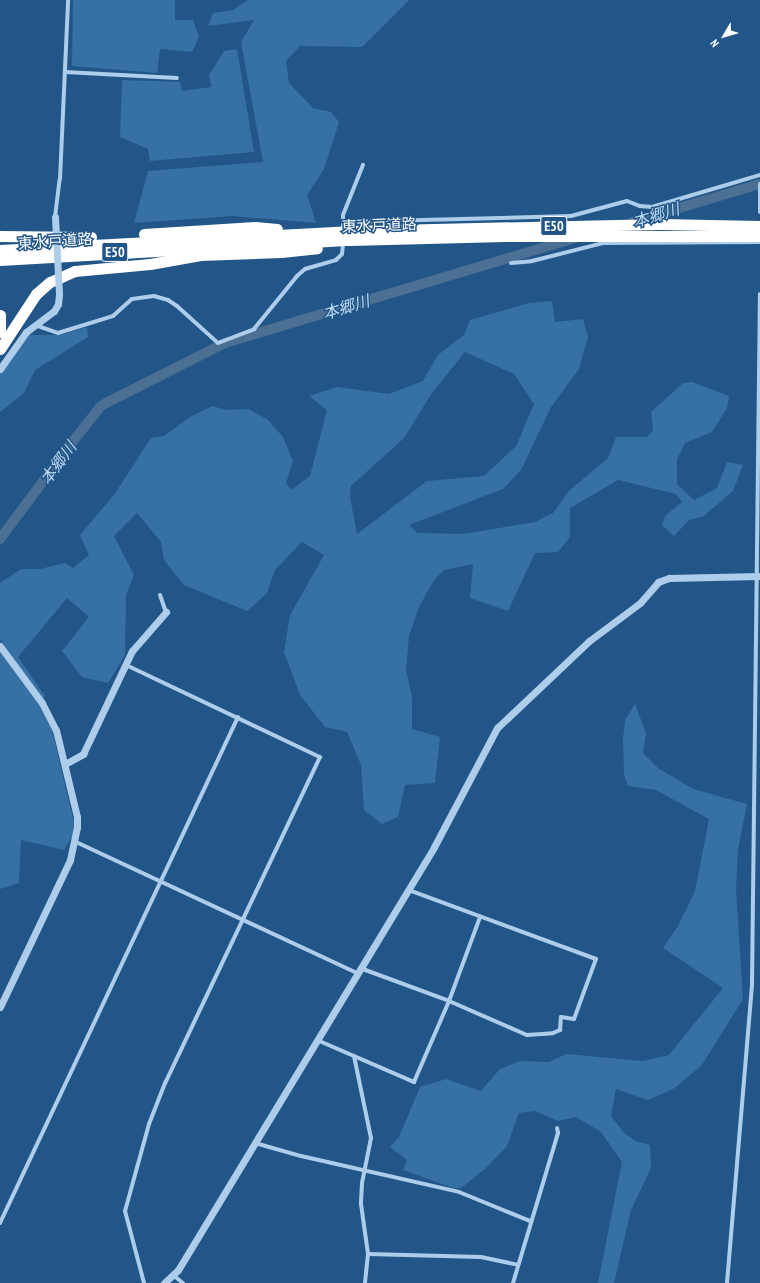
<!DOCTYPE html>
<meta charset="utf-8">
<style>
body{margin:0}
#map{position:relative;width:760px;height:1283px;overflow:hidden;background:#225688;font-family:"PT Sans Narrow","Noto Sans JP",sans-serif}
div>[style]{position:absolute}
.green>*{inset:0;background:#3670a5}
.river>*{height:10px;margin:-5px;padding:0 5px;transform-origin:5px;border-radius:5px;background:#4c7093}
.minor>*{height:4px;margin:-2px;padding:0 2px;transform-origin:2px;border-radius:2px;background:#adcdea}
.tertiary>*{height:7px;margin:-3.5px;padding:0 3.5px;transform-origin:3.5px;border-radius:3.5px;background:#adcdea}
.motorway>*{height:11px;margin:-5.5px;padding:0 5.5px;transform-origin:5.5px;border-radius:5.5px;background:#fff}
.tertiary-bridge>*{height:7px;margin:-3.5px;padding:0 3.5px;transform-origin:3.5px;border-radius:3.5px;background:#adcdea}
span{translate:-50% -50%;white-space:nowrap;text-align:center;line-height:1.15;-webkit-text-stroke:3px #225688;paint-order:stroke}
.shield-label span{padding:1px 3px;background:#225688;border:1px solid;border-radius:3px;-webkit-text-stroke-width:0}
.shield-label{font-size:14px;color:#fff;font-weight:700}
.street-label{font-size:15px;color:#fff}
.water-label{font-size:16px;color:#b9d7f1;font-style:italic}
.north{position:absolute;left:704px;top:16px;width:40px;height:40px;-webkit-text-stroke:3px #225688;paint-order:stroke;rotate:232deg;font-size:11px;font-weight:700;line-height:16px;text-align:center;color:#fff}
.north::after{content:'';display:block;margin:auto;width:14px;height:18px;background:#fff;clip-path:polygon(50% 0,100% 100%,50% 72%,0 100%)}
</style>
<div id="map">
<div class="green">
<i style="clip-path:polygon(73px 0,175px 0,175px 20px,193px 20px,199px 37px,192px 52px,160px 49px,157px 73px,72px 66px)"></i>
<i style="clip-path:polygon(248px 0,409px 0,362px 47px,300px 46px,286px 61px,289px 83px,313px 108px,331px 112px,339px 122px,324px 169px,307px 195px,316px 223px,233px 216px,134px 223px,148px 171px,263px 162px,241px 42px,254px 20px,208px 26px,213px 13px,233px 10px)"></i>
<i style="clip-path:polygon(237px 49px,254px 152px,150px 161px,148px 149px,120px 137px,122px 80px,180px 82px,182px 91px,211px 87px,209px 75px,224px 51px)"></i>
<i style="clip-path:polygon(evenodd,552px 301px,555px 322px,583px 319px,588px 337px,579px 369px,551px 407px,521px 470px,503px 489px,409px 525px,417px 533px,463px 534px,535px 522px,553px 513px,569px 491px,608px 458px,616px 437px,647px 437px,653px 430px,651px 412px,683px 383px,692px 382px,729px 396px,727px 408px,712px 432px,685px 443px,677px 459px,677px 484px,694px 500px,717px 488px,727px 462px,743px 465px,733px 491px,704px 516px,689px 520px,674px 536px,662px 525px,665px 516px,682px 502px,676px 494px,618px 480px,570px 508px,570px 537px,558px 552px,535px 553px,508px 611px,470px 598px,473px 564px,444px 570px,434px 580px,419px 607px,409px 636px,406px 669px,412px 697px,412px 729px,440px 737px,435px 783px,405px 785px,398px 817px,382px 824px,364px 810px,361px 765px,347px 732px,325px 727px,300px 695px,284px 652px,290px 615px,324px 555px,302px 542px,275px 570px,267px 593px,247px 611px,184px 585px,164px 560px,161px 542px,137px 513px,114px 536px,134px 575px,126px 595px,125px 655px,108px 683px,82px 677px,62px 651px,89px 617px,67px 598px,18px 657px,45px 696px,42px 700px,0 639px,0 583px,21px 569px,40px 569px,65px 563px,73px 568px,89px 555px,80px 535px,114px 495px,151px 438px,164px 436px,190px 417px,212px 406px,227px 410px,248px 409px,267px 419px,283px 437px,293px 461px,286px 483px,291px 490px,310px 476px,327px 410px,309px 396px,337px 387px,389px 394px,423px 381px,438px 355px,464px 335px,470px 320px,529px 303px,552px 301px,465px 352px,514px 374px,534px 404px,516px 446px,484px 476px,427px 481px,357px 534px,350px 497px,351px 486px,404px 438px,432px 393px,465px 352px)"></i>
<i style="clip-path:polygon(87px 327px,88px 337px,35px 370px,24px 393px,0 412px,0 363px,28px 335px,61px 335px)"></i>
<i style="clip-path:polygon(0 651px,38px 703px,52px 730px,74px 823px,73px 835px,64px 850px,21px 840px,19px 883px,0 889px)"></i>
<i style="clip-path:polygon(635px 704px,646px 733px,643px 753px,658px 768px,693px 789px,747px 804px,738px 849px,736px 889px,743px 999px,702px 1065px,675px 1088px,648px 1100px,616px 1089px,611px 1116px,624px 1133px,636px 1141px,650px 1145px,651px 1168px,631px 1210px,614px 1283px,598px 1283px,622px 1162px,601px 1132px,576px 1117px,558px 1121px,535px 1111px,519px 1113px,507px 1146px,485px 1169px,461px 1188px,453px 1188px,403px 1170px,407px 1160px,390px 1147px,399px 1137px,420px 1087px,446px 1079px,481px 1091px,500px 1069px,520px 1061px,549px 1062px,566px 1054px,643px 1061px,669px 1055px,723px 988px,663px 948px,678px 926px,695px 891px,709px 819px,656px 790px,628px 786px,624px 775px,623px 739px,625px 720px)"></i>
</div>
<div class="river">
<i style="left:633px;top:222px;width:133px;rotate:-16.7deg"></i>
<i style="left:0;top:539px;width:117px;rotate:-53.3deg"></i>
<i style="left:70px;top:445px;width:50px;rotate:-51.5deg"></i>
<i style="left:101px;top:406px;width:8px;rotate:-30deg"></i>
<i style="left:108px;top:402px;width:131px;rotate:-26.8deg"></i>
<i style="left:225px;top:343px;width:365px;rotate:-16.7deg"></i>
</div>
<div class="minor">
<i style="left:65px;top:72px;width:112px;rotate:3.1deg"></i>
<i style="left:760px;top:184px;width:28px;rotate:90deg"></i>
<i style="left:55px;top:217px;width:38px;rotate:-83deg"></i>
<i style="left:60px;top:179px;width:179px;rotate:-87.4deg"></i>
<i style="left:343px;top:222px;width:228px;rotate:-1.5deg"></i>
<i style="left:571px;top:216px;width:58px;rotate:-15deg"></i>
<i style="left:627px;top:201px;width:14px;rotate:21deg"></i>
<i style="left:640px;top:206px;width:12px;rotate:5deg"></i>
<i style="left:652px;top:207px;width:113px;rotate:-16.5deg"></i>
<i style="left:343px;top:227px;width:12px;rotate:-90deg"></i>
<i style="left:343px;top:215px;width:54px;rotate:-68.2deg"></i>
<i style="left:511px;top:263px;width:21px;rotate:-5deg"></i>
<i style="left:532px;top:261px;width:73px;rotate:-14.2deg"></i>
<i style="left:603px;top:243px;width:157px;rotate:-0.4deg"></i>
<i style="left:35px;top:325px;width:24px;rotate:19deg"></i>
<i style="left:58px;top:333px;width:58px;rotate:-17.2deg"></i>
<i style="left:113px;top:316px;width:25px;rotate:-42deg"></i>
<i style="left:132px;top:299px;width:22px;rotate:-8deg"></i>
<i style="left:154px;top:296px;width:15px;rotate:16deg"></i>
<i style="left:168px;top:300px;width:11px;rotate:34deg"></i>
<i style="left:177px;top:306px;width:55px;rotate:42.1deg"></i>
<i style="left:218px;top:343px;width:39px;rotate:-21deg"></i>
<i style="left:254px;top:329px;width:68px;rotate:-50.9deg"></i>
<i style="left:297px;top:276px;width:11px;rotate:-41deg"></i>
<i style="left:305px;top:269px;width:32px;rotate:-16deg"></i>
<i style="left:336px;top:260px;width:8px;rotate:-45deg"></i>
<i style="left:342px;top:254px;width:9px;rotate:-84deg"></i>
<i style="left:160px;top:595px;width:18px;rotate:71deg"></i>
<i style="left:126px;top:665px;width:215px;rotate:25.4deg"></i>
<i style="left:320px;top:757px;width:361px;rotate:115.4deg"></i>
<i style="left:165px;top:1083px;width:44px;rotate:111.3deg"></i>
<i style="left:149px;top:1124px;width:90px;rotate:105.4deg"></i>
<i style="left:125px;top:1211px;width:74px;rotate:75.2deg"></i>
<i style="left:76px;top:842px;width:310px;rotate:25deg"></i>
<i style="left:360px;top:968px;width:95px;rotate:20.3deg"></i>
<i style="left:449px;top:1001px;width:85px;rotate:23.6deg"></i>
<i style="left:527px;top:1035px;width:26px;rotate:-4deg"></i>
<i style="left:553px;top:1033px;width:8px;rotate:-23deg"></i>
<i style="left:560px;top:1030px;width:13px;rotate:-86deg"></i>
<i style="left:561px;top:1017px;width:13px;rotate:9deg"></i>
<i style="left:574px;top:1019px;width:64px;rotate:-69.9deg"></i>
<i style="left:596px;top:959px;width:200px;rotate:-159.8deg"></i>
<i style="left:317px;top:1040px;width:106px;rotate:23.4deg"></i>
<i style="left:414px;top:1082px;width:88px;rotate:-66.6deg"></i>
<i style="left:449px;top:1001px;width:90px;rotate:-69.7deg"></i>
<i style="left:354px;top:1056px;width:84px;rotate:78.3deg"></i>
<i style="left:371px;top:1138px;width:46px;rotate:101.3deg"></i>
<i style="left:362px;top:1183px;width:21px;rotate:93deg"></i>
<i style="left:361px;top:1204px;width:50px;rotate:82deg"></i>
<i style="left:368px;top:1254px;width:29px;rotate:96deg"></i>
<i style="left:255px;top:1143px;width:48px;rotate:15.8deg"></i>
<i style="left:301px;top:1156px;width:162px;rotate:12.8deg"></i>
<i style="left:459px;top:1192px;width:77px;rotate:22.2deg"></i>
<i style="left:0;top:1223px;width:559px;rotate:-64.81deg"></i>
<i style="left:368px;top:1254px;width:113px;rotate:1.5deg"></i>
<i style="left:481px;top:1257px;width:38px;rotate:12deg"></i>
<i style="left:173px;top:1275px;width:13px;rotate:39deg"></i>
<i style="left:513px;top:1283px;width:157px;rotate:-73.3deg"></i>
<i style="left:558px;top:1133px;width:5px;rotate:-101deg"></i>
<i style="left:727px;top:1283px;width:300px;rotate:-85.2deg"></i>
<i style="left:752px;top:984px;width:690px;rotate:-89.34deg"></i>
</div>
<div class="tertiary">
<i style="left:0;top:369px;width:45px;rotate:-54.9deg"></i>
<i style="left:26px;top:332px;width:35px;rotate:-37deg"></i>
<i style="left:54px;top:311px;width:8px;rotate:-60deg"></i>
<i style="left:58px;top:304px;width:10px;rotate:-84deg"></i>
<i style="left:0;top:646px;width:71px;rotate:53.6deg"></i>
<i style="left:42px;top:703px;width:30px;rotate:63deg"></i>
<i style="left:56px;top:730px;width:89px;rotate:76.4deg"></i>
<i style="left:77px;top:817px;width:10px;rotate:90deg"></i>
<i style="left:77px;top:827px;width:34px;rotate:102deg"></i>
<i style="left:70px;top:860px;width:163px;rotate:115.5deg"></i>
<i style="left:65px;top:764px;width:21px;rotate:-29deg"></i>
<i style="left:83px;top:754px;width:114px;rotate:-64.6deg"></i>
<i style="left:132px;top:651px;width:52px;rotate:-48.9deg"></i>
<i style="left:164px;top:1283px;width:19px;rotate:-43deg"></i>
<i style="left:178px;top:1270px;width:494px;rotate:-58.8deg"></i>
<i style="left:434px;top:847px;width:135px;rotate:-62.1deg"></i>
<i style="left:497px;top:728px;width:127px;rotate:-43.4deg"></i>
<i style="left:589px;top:641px;width:64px;rotate:-36.7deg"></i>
<i style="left:640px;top:603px;width:28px;rotate:-49deg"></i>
<i style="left:658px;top:582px;width:12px;rotate:-20deg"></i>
<i style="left:669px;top:578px;width:91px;rotate:-1.3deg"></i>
</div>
<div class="motorway">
<i style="left:144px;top:234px;width:111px;rotate:-3.6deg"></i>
<i style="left:255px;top:227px;width:22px;rotate:5deg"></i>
<i style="left:0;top:236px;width:91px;rotate:0.6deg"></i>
<i style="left:0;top:250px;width:349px;rotate:-3.1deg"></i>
<i style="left:348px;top:231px;width:312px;rotate:-1.3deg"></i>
<i style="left:660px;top:224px;width:100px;rotate:1.1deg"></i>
<i style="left:0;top:260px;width:350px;rotate:-3.3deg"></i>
<i style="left:349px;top:240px;width:155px;rotate:-1.5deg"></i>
<i style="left:504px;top:236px;width:256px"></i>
<i style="left:0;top:315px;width:17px;rotate:90deg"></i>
<i style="left:0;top:349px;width:66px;rotate:-56.8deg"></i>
<i style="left:36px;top:294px;width:18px;rotate:-41deg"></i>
<i style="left:50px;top:282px;width:27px;rotate:-24deg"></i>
<i style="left:75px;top:271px;width:75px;rotate:-5.3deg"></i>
<i style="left:150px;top:264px;width:51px;rotate:-10.2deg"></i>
<i style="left:200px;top:255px;width:81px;rotate:-2.1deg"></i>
<i style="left:281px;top:252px;width:36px;rotate:-6deg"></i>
</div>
<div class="tertiary-bridge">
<i style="left:55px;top:217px;width:77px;rotate:87deg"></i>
</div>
<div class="shield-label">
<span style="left:554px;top:226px">E50</span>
<span style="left:115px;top:252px">E50</span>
</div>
<div class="street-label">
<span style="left:379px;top:225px;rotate:-2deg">東水戸道路</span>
<span style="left:55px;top:241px;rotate:-4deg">東水戸道路</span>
</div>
<div class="water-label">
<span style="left:656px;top:215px;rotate:-17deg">本郷川</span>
<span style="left:346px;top:307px;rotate:-17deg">本郷川</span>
<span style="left:58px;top:463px;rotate:-53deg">本郷川</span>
</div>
<div class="north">N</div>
</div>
